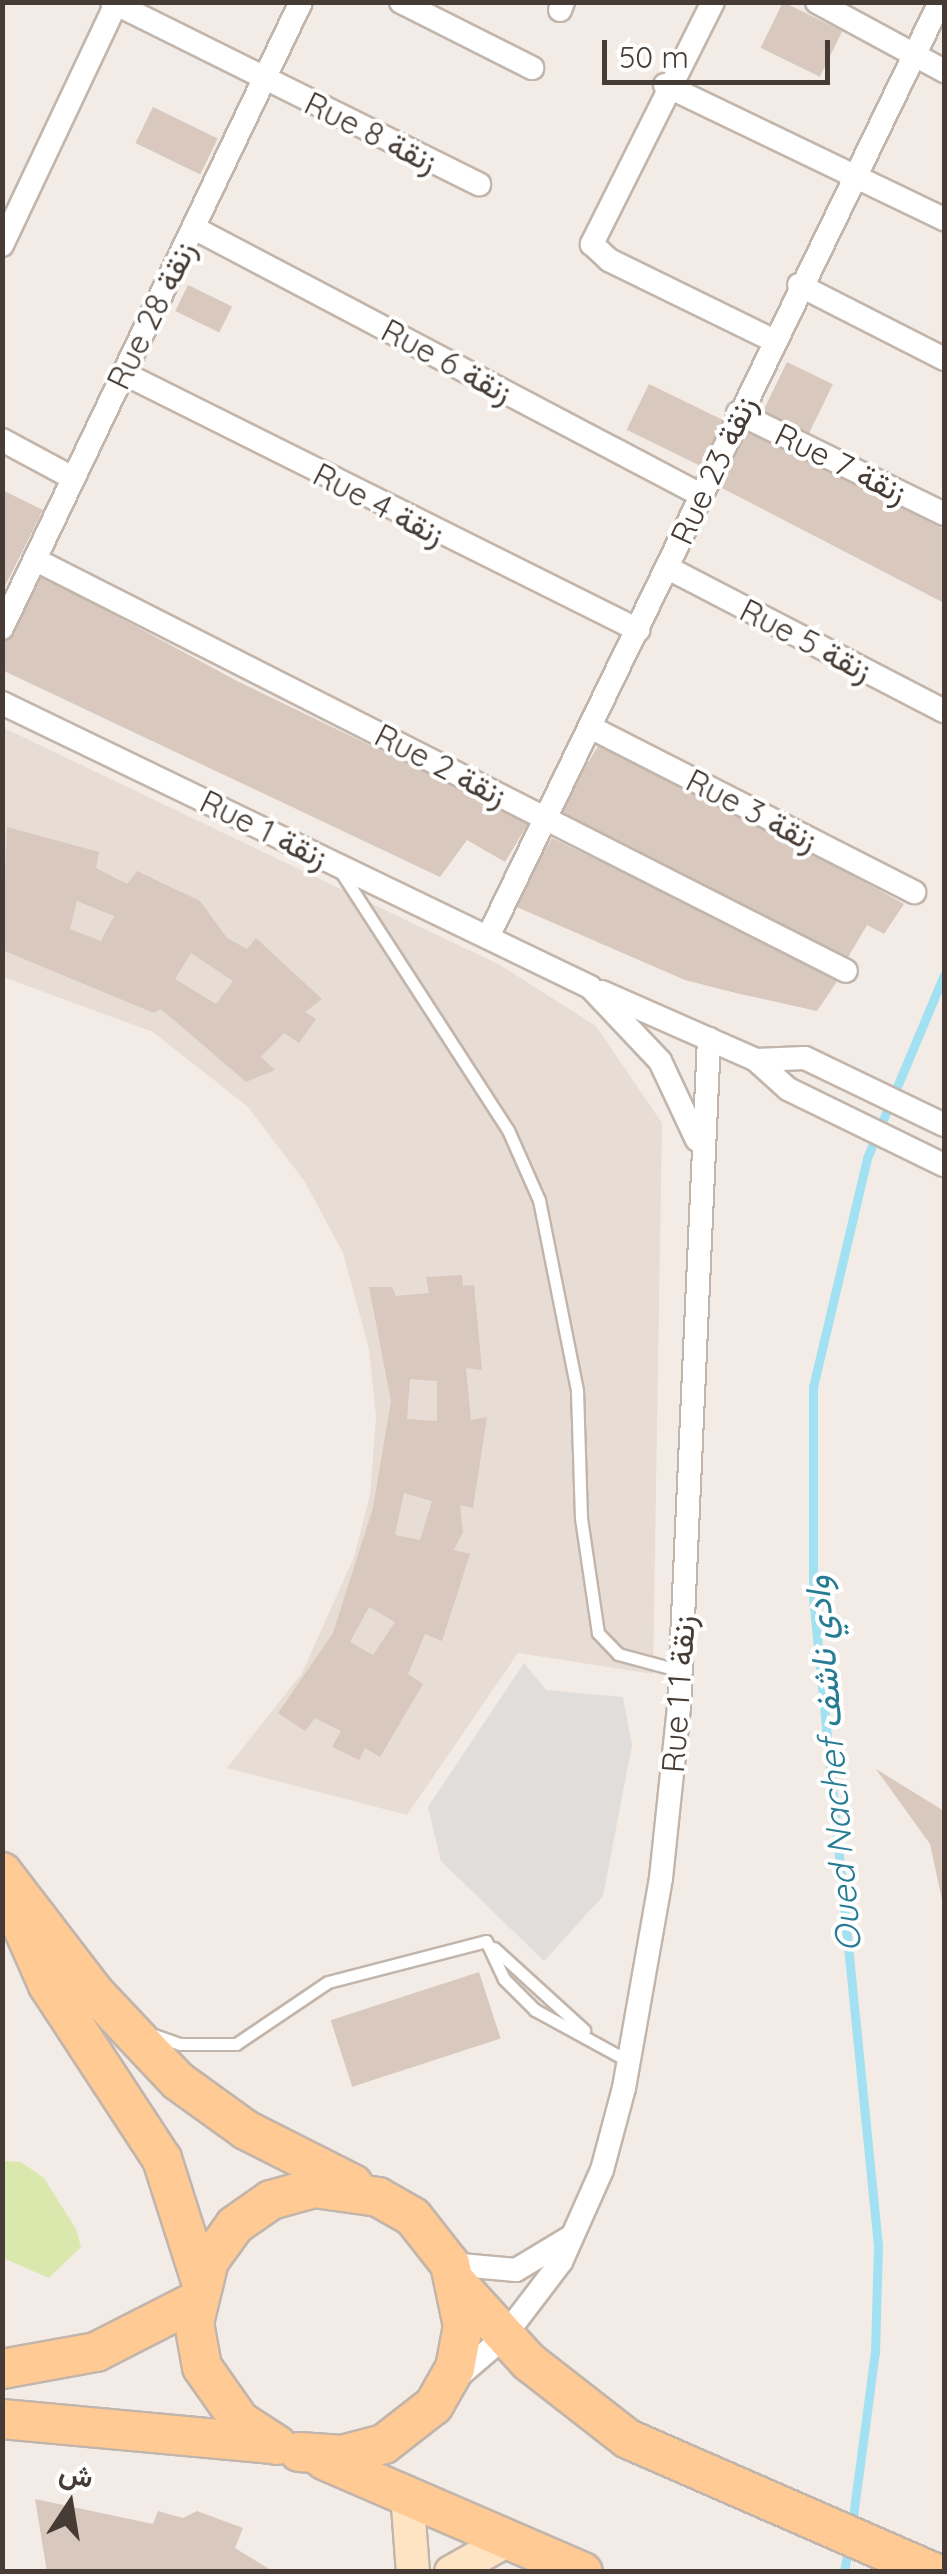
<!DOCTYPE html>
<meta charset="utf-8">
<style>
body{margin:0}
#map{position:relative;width:947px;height:2574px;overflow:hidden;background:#f3ece6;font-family:Quicksand,Vazirmatn,sans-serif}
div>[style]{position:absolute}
.residential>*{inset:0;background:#e7ddd4}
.green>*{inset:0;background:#dae8ae}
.parking>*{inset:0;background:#e1dddb}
.stream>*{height:9px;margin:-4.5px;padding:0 4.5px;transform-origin:4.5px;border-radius:4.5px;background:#a1e1f1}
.building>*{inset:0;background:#d8c8be;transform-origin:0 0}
.roads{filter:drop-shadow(2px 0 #c2b5ab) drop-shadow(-2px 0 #c2b5ab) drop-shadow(0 2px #c2b5ab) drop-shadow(0 -2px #c2b5ab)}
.lane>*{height:11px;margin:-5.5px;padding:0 5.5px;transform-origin:5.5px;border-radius:5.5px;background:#fff}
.street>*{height:22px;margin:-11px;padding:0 11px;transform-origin:11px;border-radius:11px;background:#fff}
.secondary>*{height:32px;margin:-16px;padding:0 16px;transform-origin:16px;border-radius:16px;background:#ffe4c4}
.primary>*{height:38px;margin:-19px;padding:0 19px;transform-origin:19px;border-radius:19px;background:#ffca93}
span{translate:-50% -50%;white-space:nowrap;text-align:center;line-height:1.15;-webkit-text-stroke:8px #fff;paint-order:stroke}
.street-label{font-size:32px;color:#463c35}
.water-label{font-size:35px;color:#277c93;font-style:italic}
.frame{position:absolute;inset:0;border:5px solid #463c35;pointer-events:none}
.north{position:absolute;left:20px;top:2454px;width:100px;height:100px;-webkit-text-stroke:8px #fff;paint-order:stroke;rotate:12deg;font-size:28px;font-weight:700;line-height:40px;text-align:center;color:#463c35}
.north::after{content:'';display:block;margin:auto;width:35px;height:45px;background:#463c35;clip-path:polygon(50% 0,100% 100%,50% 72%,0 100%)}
.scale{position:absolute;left:602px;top:40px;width:228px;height:45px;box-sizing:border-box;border:5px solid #463c35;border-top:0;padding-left:12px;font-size:30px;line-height:35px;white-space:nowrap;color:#463c35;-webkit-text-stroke:8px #fff;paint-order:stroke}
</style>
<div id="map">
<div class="residential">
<i style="clip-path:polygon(2px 727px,500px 965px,596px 1026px,662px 1123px,653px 1674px,518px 1653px,407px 1815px,227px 1768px,302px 1673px,354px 1557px,370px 1495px,376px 1417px,369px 1349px,343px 1253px,305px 1182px,248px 1107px,153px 1032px,3px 977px)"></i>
</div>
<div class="green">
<i style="clip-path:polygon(2px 2161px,21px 2162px,44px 2178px,76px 2229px,81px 2247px,49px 2278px,3px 2258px)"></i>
</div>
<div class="parking">
<i style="clip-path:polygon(524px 1663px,546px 1690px,623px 1697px,632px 1745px,603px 1896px,544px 1961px,441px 1861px,428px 1807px)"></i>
</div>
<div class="stream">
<i style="left:852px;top:2524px;width:174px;rotate:-82.4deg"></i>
<i style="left:875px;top:2352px;width:107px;rotate:-88.4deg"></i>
<i style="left:878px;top:2245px;width:651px;rotate:-95.73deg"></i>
<i style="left:813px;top:1597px;width:210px;rotate:-90deg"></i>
<i style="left:813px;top:1387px;width:235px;rotate:-76.7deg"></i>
<i style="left:867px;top:1158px;width:199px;rotate:-67.2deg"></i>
<i style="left:844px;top:2572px;width:27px;rotate:-80deg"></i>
</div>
<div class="building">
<i style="left:783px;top:2px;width:66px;height:51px;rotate:26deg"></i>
<i style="left:153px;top:107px;width:72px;height:40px;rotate:26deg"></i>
<i style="left:188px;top:285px;width:49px;height:29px;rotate:26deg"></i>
<i style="left:787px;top:362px;width:51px;height:59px;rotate:26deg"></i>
<i style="left:649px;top:384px;width:84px;height:51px;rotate:26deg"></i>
<i style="clip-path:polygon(745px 431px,944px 529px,944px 603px,722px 488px)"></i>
<i style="clip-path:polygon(2px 490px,43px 510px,2px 592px)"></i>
<i style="clip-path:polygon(39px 574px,237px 681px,529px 822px,505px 862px,467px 840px,440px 877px,2px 670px,2px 643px)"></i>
<i style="clip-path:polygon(598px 746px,811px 852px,904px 904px,884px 934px,867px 925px,847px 959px,556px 815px)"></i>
<i style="clip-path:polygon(evenodd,7px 827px,99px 852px,96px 868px,127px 884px,137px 871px,200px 901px,227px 938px,247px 949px,256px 938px,322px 999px,305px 1012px,316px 1019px,299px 1043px,284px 1033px,261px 1057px,275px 1070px,246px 1082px,161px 1009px,154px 1013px,2px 950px,7px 827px,77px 901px,114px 916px,101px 941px,70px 929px,77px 901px,7px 827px,191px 953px,233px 981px,216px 1004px,175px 979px,191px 953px)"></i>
<i style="clip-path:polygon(552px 838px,767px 942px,838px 980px,817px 1011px,736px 993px,685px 980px,512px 905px)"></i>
<i style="clip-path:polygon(evenodd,462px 1275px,463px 1286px,474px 1285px,482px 1370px,466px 1368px,471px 1420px,487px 1417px,473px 1508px,460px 1505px,463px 1532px,454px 1550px,470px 1554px,442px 1641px,425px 1634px,408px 1674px,423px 1684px,380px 1757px,365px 1748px,359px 1760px,332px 1747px,341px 1731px,315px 1718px,305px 1731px,278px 1713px,333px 1633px,373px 1508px,391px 1401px,369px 1287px,392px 1287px,396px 1296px,429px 1293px,426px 1277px,462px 1275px,410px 1379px,437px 1381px,437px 1421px,407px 1419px,410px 1379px,462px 1275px,404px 1493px,432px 1501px,420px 1540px,395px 1535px,404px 1493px,462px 1275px,369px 1607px,395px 1622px,373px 1655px,350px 1642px,369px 1607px)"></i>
<i style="clip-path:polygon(876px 1769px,944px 1811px,944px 1909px,930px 1844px)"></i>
<i style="left:479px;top:1972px;width:70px;height:156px;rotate:72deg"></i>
<i style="clip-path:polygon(35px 2499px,153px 2524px,158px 2511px,183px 2518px,197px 2511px,243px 2528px,235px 2548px,274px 2572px,47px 2572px)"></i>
</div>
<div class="roads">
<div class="lane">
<i style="left:341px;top:872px;width:307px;rotate:57.1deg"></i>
<i style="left:508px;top:1130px;width:77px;rotate:66.1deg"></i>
<i style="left:539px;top:1200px;width:195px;rotate:78.7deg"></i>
<i style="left:577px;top:1391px;width:127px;rotate:88.2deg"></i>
<i style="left:581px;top:1518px;width:116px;rotate:81.6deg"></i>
<i style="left:598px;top:1633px;width:29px;rotate:46deg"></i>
<i style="left:618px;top:1654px;width:65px;rotate:15.1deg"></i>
<i style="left:494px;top:1948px;width:122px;rotate:42.3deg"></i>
<i style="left:151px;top:2034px;width:31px;rotate:19deg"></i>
<i style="left:180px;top:2044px;width:56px"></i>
<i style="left:236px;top:2044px;width:111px;rotate:-34deg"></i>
<i style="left:328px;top:1982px;width:163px;rotate:-14.5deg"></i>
<i style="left:486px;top:1941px;width:42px;rotate:64.7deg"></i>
<i style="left:504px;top:1979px;width:44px;rotate:45deg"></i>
<i style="left:535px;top:2010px;width:106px;rotate:28.7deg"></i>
</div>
<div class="street">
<i style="left:112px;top:2px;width:410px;rotate:26.4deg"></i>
<i style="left:401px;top:2px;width:147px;rotate:26.7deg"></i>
<i style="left:713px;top:2px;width:271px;rotate:116.6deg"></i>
<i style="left:592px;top:244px;width:23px;rotate:43deg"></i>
<i style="left:609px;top:260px;width:184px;rotate:26.1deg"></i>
<i style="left:817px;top:2px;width:145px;rotate:28.5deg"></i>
<i style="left:560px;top:10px;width:9px;rotate:-69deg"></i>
<i style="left:665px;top:85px;width:310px;rotate:25.7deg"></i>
<i style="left:194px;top:228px;width:571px;rotate:27.78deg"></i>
<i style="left:2px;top:245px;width:269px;rotate:-64.7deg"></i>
<i style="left:799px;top:285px;width:163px;rotate:27deg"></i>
<i style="left:123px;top:373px;width:576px;rotate:26.52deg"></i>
<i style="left:738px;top:413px;width:229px;rotate:26.1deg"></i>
<i style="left:2px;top:440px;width:76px;rotate:28.2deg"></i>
<i style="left:36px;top:560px;width:908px;rotate:26.9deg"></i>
<i style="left:668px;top:568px;width:311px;rotate:27.4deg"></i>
<i style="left:2px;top:628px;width:694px;rotate:-64.47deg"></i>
<i style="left:2px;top:703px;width:653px;rotate:25.78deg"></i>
<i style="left:590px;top:987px;width:102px;rotate:46.6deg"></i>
<i style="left:660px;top:1061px;width:87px;rotate:64.9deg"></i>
<i style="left:590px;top:727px;width:364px;rotate:27deg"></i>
<i style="left:488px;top:937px;width:1039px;rotate:-64.2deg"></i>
<i style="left:602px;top:992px;width:168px;rotate:23.8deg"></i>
<i style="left:756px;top:1060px;width:43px;rotate:42.2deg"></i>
<i style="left:788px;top:1089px;width:174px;rotate:26deg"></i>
<i style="left:756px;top:1060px;width:49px;rotate:-2.3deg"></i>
<i style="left:805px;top:1058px;width:154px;rotate:25.7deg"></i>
<i style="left:450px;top:2264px;width:66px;rotate:5.2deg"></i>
<i style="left:516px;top:2270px;width:62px;rotate:-31.1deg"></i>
<i style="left:453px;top:2381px;width:66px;rotate:-40.7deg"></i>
<i style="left:503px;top:2338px;width:96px;rotate:-52.7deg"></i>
<i style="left:561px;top:2262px;width:101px;rotate:-66deg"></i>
<i style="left:602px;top:2170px;width:85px;rotate:-75deg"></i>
<i style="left:624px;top:2088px;width:213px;rotate:-80deg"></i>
<i style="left:661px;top:1878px;width:172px;rotate:-84deg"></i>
<i style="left:679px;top:1707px;width:669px;rotate:-87.43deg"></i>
</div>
<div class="secondary">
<i style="left:407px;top:2493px;width:79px;rotate:85.7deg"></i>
<i style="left:451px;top:2572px;width:68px;rotate:-29.2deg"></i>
</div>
<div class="primary">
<i style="left:2px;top:1872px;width:151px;rotate:52.5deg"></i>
<i style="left:94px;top:1992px;width:122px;rotate:46.7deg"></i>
<i style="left:178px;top:2081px;width:84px;rotate:35.8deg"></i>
<i style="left:246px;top:2130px;width:120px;rotate:26.8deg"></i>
<i style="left:14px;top:1908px;width:84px;rotate:66.2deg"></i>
<i style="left:48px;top:1985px;width:208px;rotate:56.8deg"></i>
<i style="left:162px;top:2159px;width:128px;rotate:72.3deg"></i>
<i style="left:458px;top:2284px;width:105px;rotate:47.7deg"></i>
<i style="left:529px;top:2362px;width:125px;rotate:37.9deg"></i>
<i style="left:628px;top:2439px;width:333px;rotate:23.6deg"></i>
<i style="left:2px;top:2369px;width:96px;rotate:-10.3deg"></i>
<i style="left:96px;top:2352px;width:112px;rotate:-27deg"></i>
<i style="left:2px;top:2419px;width:270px;rotate:5.3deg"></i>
<i style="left:277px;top:2445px;width:44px;rotate:-147deg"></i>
<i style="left:240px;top:2421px;width:66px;rotate:-125.1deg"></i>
<i style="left:202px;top:2367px;width:45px;rotate:-100.3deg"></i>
<i style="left:194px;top:2323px;width:64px;rotate:-76.4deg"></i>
<i style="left:209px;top:2261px;width:44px;rotate:-54.2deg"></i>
<i style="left:235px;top:2225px;width:44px;rotate:-34.8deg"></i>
<i style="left:271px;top:2200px;width:45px;rotate:-15.6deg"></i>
<i style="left:314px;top:2188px;width:65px;rotate:8deg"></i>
<i style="left:378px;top:2197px;width:40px;rotate:29.7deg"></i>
<i style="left:413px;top:2217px;width:60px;rotate:51.8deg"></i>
<i style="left:450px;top:2264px;width:63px;rotate:78.2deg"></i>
<i style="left:463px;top:2326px;width:43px;rotate:100.8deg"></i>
<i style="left:455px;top:2368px;width:43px;rotate:119.6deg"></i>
<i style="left:434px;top:2405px;width:63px;rotate:142deg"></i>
<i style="left:384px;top:2444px;width:43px;rotate:165.3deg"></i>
<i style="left:342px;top:2455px;width:43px;rotate:-176deg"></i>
<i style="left:324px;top:2460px;width:282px;rotate:23.4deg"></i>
</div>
</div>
<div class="street-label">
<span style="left:371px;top:132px;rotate:26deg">Rue 8 زنقة</span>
<span style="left:151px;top:315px;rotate:-64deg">Rue 28 زنقة</span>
<span style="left:447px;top:361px;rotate:28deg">Rue 6 زنقة</span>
<span style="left:841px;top:463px;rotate:26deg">Rue 7 زنقة</span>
<span style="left:713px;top:470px;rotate:-65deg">Rue 23 زنقة</span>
<span style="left:379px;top:504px;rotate:27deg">Rue 4 زنقة</span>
<span style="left:806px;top:640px;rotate:27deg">Rue 5 زنقة</span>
<span style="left:441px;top:765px;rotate:27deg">Rue 2 زنقة</span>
<span style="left:752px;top:810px;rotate:27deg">Rue 3 زنقة</span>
<span style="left:264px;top:829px;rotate:26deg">Rue زنقة 1</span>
<span style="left:678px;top:1694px;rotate:-86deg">Rue 1 زنقة 1</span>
</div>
<div class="water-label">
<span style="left:832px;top:1764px;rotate:-95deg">Oued Nachef وادي ناشف</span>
</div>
<div class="frame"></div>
<div class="north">ش</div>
<div class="scale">50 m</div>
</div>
